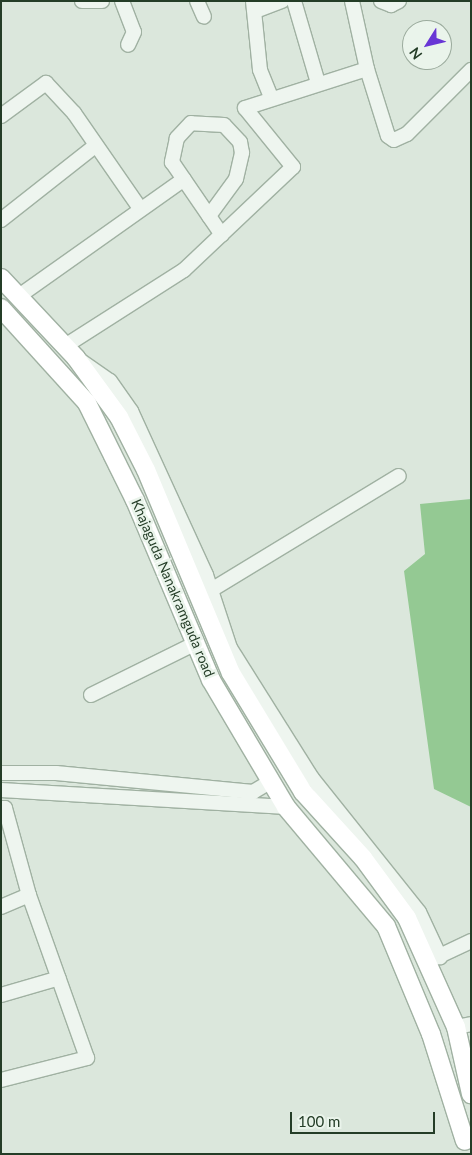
<!DOCTYPE html>
<style>
body{margin:0}
#map{position:relative;width:472px;height:1155px;overflow:hidden;background:#dbe7dc;font-family:Lato,sans-serif}
div>[style]{position:absolute}
.water>*{inset:0;background:#94c993}
.roads{filter:drop-shadow(1px 0 #a0b1a2) drop-shadow(-1px 0 #a0b1a2) drop-shadow(0 1px #a0b1a2) drop-shadow(0 -1px #a0b1a2)}
.minor>*{height:14px;margin:-7px;padding:0 7px;transform-origin:7px;border-radius:7px;background:#eef5ef}
.major>*{height:18px;margin:-9px;padding:0 9px;transform-origin:9px;border-radius:9px;background:#fff}
span{translate:-50% -50%;white-space:nowrap;text-align:center;line-height:1.15;-webkit-text-stroke:5px #eaf4eb;paint-order:stroke}
.street-label{font-size:14px;color:#243d27}
.frame{position:absolute;inset:0;border:2px solid #243d27;pointer-events:none}
.north{position:absolute;left:402px;top:20px;width:50px;height:50px;box-sizing:border-box;background:#eaf4eb;border:1px solid #9bab9d;border-radius:50%;rotate:234deg;font-size:14px;font-weight:700;line-height:20px;text-align:center;color:#243d27}
.north::after{content:'';display:block;margin:auto;width:18px;height:22px;background:#6836d5;clip-path:polygon(50% 0,100% 100%,50% 72%,0 100%)}
.scale{position:absolute;left:290px;top:1112px;width:145px;height:22px;box-sizing:border-box;border:2px solid #243d27;border-top:0;padding-left:6px;font-size:15px;line-height:18px;white-space:nowrap;color:#243d27;-webkit-text-stroke:4px #eaf4eb;paint-order:stroke}
</style>
<div id="map">
<div class="water">
<i style="clip-path:polygon(471px 499px,471px 807px,434px 789px,404px 571px,425px 554px,420px 504px)"></i>
</div>
<div class="roads">
<div class="minor">
<i style="left:82px;top:1px;width:20px"></i>
<i style="left:122px;top:1px;width:33px;rotate:69deg"></i>
<i style="left:134px;top:32px;width:14px;rotate:115deg"></i>
<i style="left:197px;top:1px;width:17px;rotate:66deg"></i>
<i style="left:253px;top:1px;width:69px;rotate:84.2deg"></i>
<i style="left:260px;top:70px;width:29px;rotate:68deg"></i>
<i style="left:294px;top:1px;width:85px;rotate:73.7deg"></i>
<i style="left:352px;top:1px;width:70px;rotate:77.6deg"></i>
<i style="left:367px;top:69px;width:70px;rotate:72.6deg"></i>
<i style="left:388px;top:136px;width:7px;rotate:34deg"></i>
<i style="left:394px;top:140px;width:14px;rotate:-25deg"></i>
<i style="left:407px;top:134px;width:91px;rotate:-45deg"></i>
<i style="left:381px;top:1px;width:11px;rotate:22deg"></i>
<i style="left:391px;top:5px;width:9px;rotate:-27deg"></i>
<i style="left:258px;top:10px;width:26px;rotate:-21deg"></i>
<i style="left:1px;top:116px;width:56px;rotate:-36.3deg"></i>
<i style="left:46px;top:83px;width:41px;rotate:47deg"></i>
<i style="left:74px;top:113px;width:114px;rotate:55.3deg"></i>
<i style="left:209px;top:216px;width:46px;rotate:-53.9deg"></i>
<i style="left:236px;top:179px;width:27px;rotate:-77deg"></i>
<i style="left:242px;top:153px;width:11px;rotate:-100deg"></i>
<i style="left:240px;top:142px;width:23px;rotate:-133deg"></i>
<i style="left:224px;top:125px;width:33px;rotate:-177deg"></i>
<i style="left:191px;top:123px;width:21px;rotate:133deg"></i>
<i style="left:177px;top:138px;width:25px;rotate:102deg"></i>
<i style="left:172px;top:162px;width:88px;rotate:55.6deg"></i>
<i style="left:1px;top:220px;width:120px;rotate:-38.2deg"></i>
<i style="left:19px;top:296px;width:202px;rotate:-35.3deg"></i>
<i style="left:65px;top:346px;width:141px;rotate:-32.6deg"></i>
<i style="left:184px;top:270px;width:150px;rotate:-43.4deg"></i>
<i style="left:293px;top:167px;width:76px;rotate:-129.1deg"></i>
<i style="left:245px;top:108px;width:128px;rotate:-17.7deg"></i>
<i style="left:81px;top:361px;width:35px;rotate:35deg"></i>
<i style="left:110px;top:381px;width:37px;rotate:55deg"></i>
<i style="left:131px;top:411px;width:180px;rotate:65.4deg"></i>
<i style="left:206px;top:575px;width:77px;rotate:71.8deg"></i>
<i style="left:230px;top:648px;width:154px;rotate:57.8deg"></i>
<i style="left:312px;top:778px;width:171px;rotate:51.4deg"></i>
<i style="left:419px;top:912px;width:50px;rotate:65deg"></i>
<i style="left:203px;top:595px;width:229px;rotate:-31.3deg"></i>
<i style="left:91px;top:695px;width:115px;rotate:-26.3deg"></i>
<i style="left:1px;top:773px;width:55px"></i>
<i style="left:56px;top:773px;width:198px;rotate:5.5deg"></i>
<i style="left:253px;top:792px;width:21px;rotate:-31deg"></i>
<i style="left:1px;top:790px;width:286px;rotate:3.4deg"></i>
<i style="left:1px;top:808px;width:4px"></i>
<i style="left:5px;top:808px;width:90px;rotate:74.6deg"></i>
<i style="left:29px;top:895px;width:30px;rotate:157deg"></i>
<i style="left:433px;top:959px;width:42px;rotate:-25.3deg"></i>
<i style="left:1px;top:995px;width:60px;rotate:-16.3deg"></i>
<i style="left:456px;top:1027px;width:15px;rotate:-11deg"></i>
<i style="left:1px;top:1080px;width:89px;rotate:-14.3deg"></i>
<i style="left:87px;top:1058px;width:173px;rotate:-109.6deg"></i>
</div>
<div class="major">
<i style="left:1px;top:278px;width:110px;rotate:46.8deg"></i>
<i style="left:76px;top:358px;width:73px;rotate:53.9deg"></i>
<i style="left:119px;top:417px;width:59px;rotate:63deg"></i>
<i style="left:146px;top:470px;width:220px;rotate:67.3deg"></i>
<i style="left:231px;top:673px;width:139px;rotate:58.8deg"></i>
<i style="left:303px;top:792px;width:89px;rotate:47.7deg"></i>
<i style="left:363px;top:858px;width:74px;rotate:53.7deg"></i>
<i style="left:407px;top:918px;width:120px;rotate:65.8deg"></i>
<i style="left:456px;top:1027px;width:69px;rotate:77.4deg"></i>
<i style="left:1px;top:308px;width:128px;rotate:47.8deg"></i>
<i style="left:87px;top:403px;width:108px;rotate:63.7deg"></i>
<i style="left:135px;top:500px;width:195px;rotate:67.1deg"></i>
<i style="left:211px;top:680px;width:147px;rotate:59.4deg"></i>
<i style="left:286px;top:807px;width:155px;rotate:50deg"></i>
<i style="left:386px;top:926px;width:117px;rotate:67.4deg"></i>
<i style="left:431px;top:1034px;width:112px;rotate:72.4deg"></i>
</div>
</div>
<div class="street-label">
<span style="left:173px;top:588px;rotate:67deg">Khajaguda Nanakramguda road</span>
</div>
<div class="frame"></div>
<div class="north">N</div>
<div class="scale">100 m</div>
</div>
